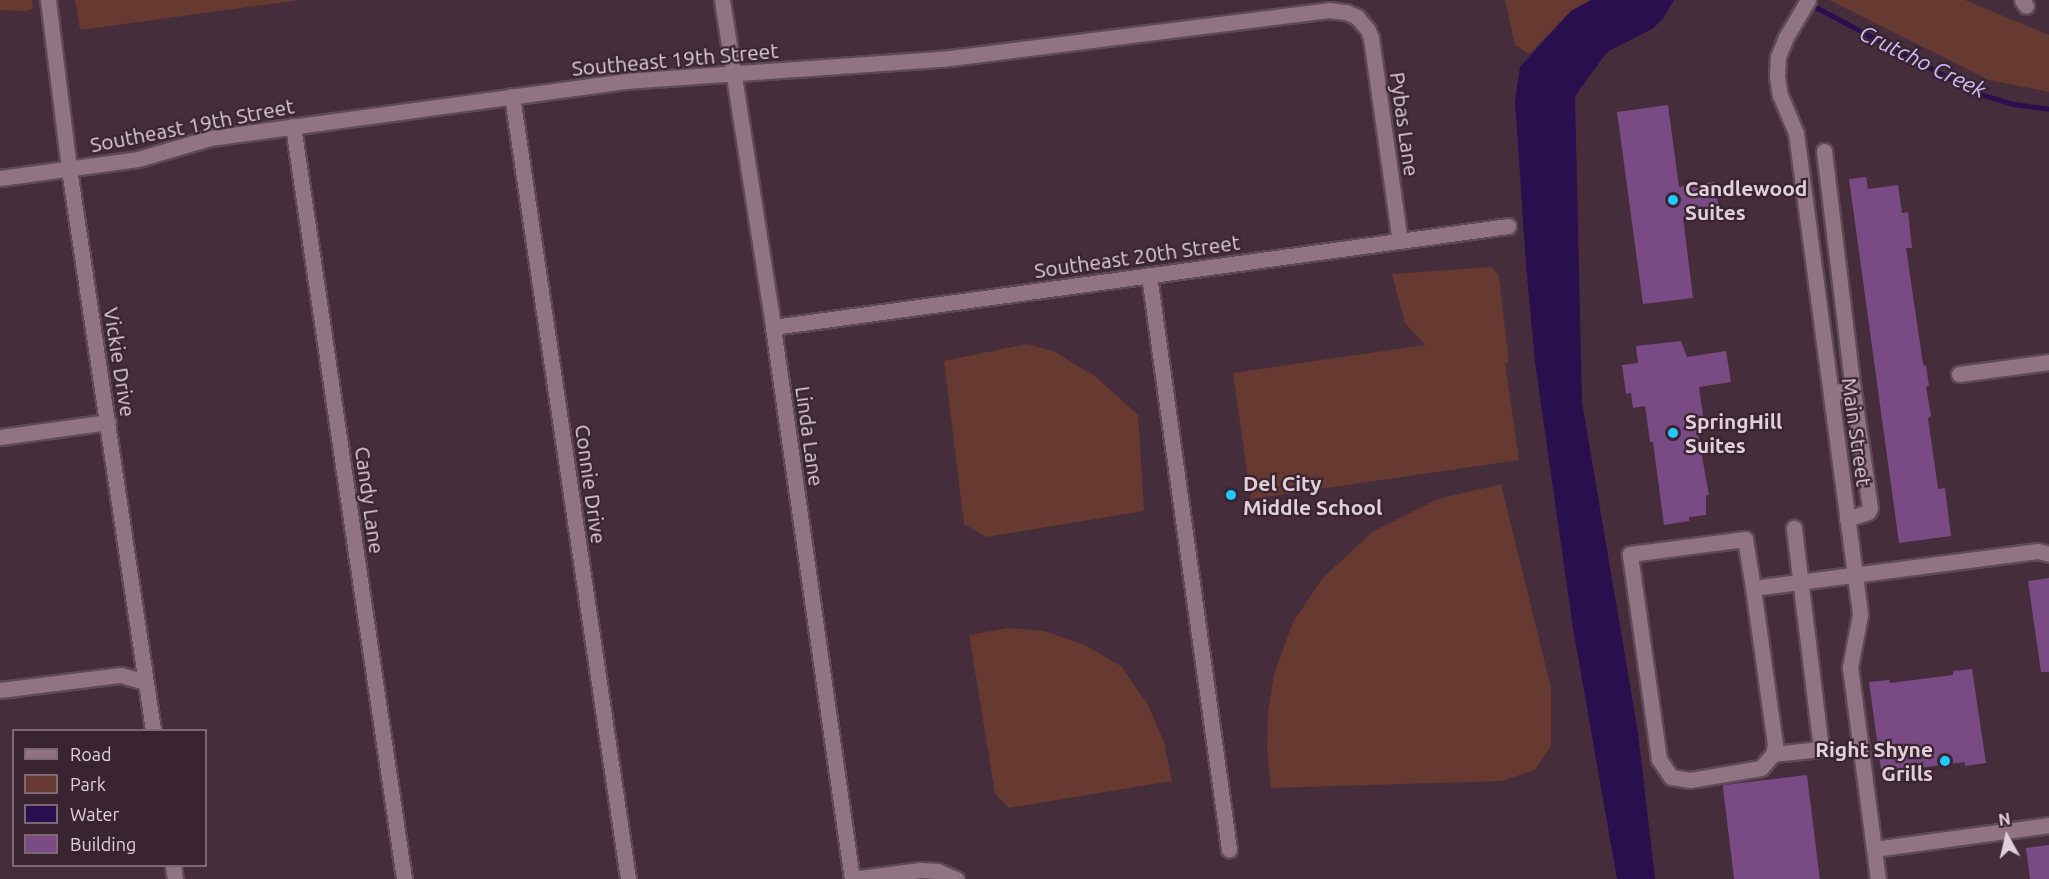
<!DOCTYPE html>
<style>
body{margin:0}
#map{position:relative;width:2049px;height:879px;overflow:hidden;background:#462d3c;font-family:Ubuntu,sans-serif}
div>[style]{position:absolute}
.green>*{inset:0;background:#663931}
.water>*{inset:0;background:#290f4e}
.stream>*{height:5px;margin:-2.5px;padding:0 2.5px;transform-origin:2.5px;border-radius:2.5px;background:#290f4e}
.building>*{inset:0;background:#7a4a85;transform-origin:0 0}
.roads{filter:drop-shadow(2px 0 #5e4a55) drop-shadow(-2px 0 #5e4a55) drop-shadow(0 2px #5e4a55) drop-shadow(0 -2px #5e4a55)}
.minor>*{height:15px;margin:-7.5px;padding:0 7.5px;transform-origin:7.5px;border-radius:7.5px;background:#917484}
.dots>*{width:16px;height:16px;translate:-50% -50%;box-sizing:border-box;border:3px solid #3b2431;border-radius:50%}
span{translate:-50% -50%;white-space:nowrap;text-align:center;line-height:1.15;-webkit-text-stroke:4.5px #3b2431;paint-order:stroke}
.street-label{font-size:21px;color:#e0d1d9}
.poi-label{font-size:21px;color:#e0d1d9;font-weight:700}
.left{translate:0 -50%;text-align:left}
.right{translate:-100% -50%;text-align:right}
.water-label{font-size:22px;color:#ccbdf7;font-style:italic}
.legend{position:absolute;left:12px;top:729px;width:195px;height:138px;box-sizing:border-box;background:#3b2431;border:2px solid #7d6974;margin:0;padding:8px 10px;list-style:none;font-size:18px;color:#e0d1d9}
.legend li{display:flex;align-items:center;gap:12px;height:30px}
.legend b{width:30px;border:2px solid #7d6974}
.north{position:absolute;left:1977px;top:807px;width:60px;height:60px;-webkit-text-stroke:4px #3b2431;paint-order:stroke;rotate:352deg;font-size:16px;font-weight:700;line-height:24px;text-align:center;color:#e0d1d9}
.north::after{content:'';display:block;margin:auto;width:21px;height:27px;background:#e0d1d9;clip-path:polygon(50% 0,100% 100%,50% 72%,0 100%)}
</style>
<div id="map">
<div class="green">
<i style="clip-path:polygon(0 0,32px 0,33px 8px,26px 11px,0 10px)"></i>
<i style="clip-path:polygon(75px 0,300px 0,80px 30px)"></i>
<i style="clip-path:polygon(1505px 0,1591px 0,1571px 11px,1529px 54px,1515px 45px)"></i>
<i style="clip-path:polygon(1829px 0,1965px 0,2049px 35px,2049px 92px,1989px 80px)"></i>
<i style="clip-path:polygon(1492px 267px,1499px 277px,1509px 363px,1505px 363px,1519px 460px,1251px 499px,1233px 373px,1425px 345px,1405px 323px,1392px 274px)"></i>
<i style="clip-path:polygon(1027px 344px,1053px 351px,1095px 376px,1138px 415px,1144px 511px,986px 537px,964px 524px,944px 361px)"></i>
<i style="clip-path:polygon(1501px 484px,1551px 688px,1551px 746px,1535px 770px,1501px 781px,1271px 788px,1267px 747px,1268px 713px,1274px 674px,1293px 622px,1322px 579px,1372px 532px,1438px 499px)"></i>
<i style="clip-path:polygon(1009px 628px,1044px 631px,1085px 645px,1121px 666px,1148px 705px,1164px 742px,1172px 781px,1008px 808px,995px 793px,969px 635px)"></i>
</div>
<div class="water">
<i style="clip-path:polygon(1591px 0,1674px 0,1663px 19px,1652px 29px,1607px 52px,1575px 96px,1582px 402px,1638px 733px,1655px 879px,1617px 879px,1573px 628px,1535px 362px,1526px 265px,1515px 101px,1520px 67px,1571px 11px)"></i>
</div>
<div class="stream">
<i style="left:1808px;top:3px;width:191px;rotate:28deg"></i>
<i style="left:1977px;top:93px;width:39px;rotate:17deg"></i>
<i style="left:2014px;top:104px;width:35px;rotate:8deg"></i>
</div>
<div class="building">
<i style="clip-path:polygon(1668px 105px,1679px 187px,1715px 182px,1719px 212px,1683px 217px,1693px 298px,1643px 304px,1617px 112px)"></i>
<i style="clip-path:polygon(1866px 177px,1868px 189px,1898px 185px,1902px 213px,1908px 212px,1912px 248px,1906px 248px,1923px 364px,1926px 366px,1929px 386px,1926px 387px,1931px 416px,1928px 418px,1938px 489px,1945px 488px,1951px 536px,1899px 543px,1849px 179px)"></i>
<i style="clip-path:polygon(1681px 341px,1687px 357px,1726px 351px,1731px 382px,1699px 387px,1704px 422px,1696px 423px,1709px 495px,1706px 495px,1706px 515px,1689px 517px,1689px 521px,1664px 525px,1653px 442px,1650px 442px,1645px 406px,1633px 408px,1631px 393px,1626px 394px,1622px 365px,1638px 363px,1636px 346px)"></i>
<i style="clip-path:polygon(2049px 578px,2049px 672px,2041px 672px,2028px 581px)"></i>
<i style="clip-path:polygon(1972px 669px,1986px 763px,1965px 766px,1965px 762px,1903px 770px,1903px 774px,1882px 777px,1869px 682px,1889px 680px,1890px 683px,1953px 675px,1953px 671px)"></i>
<i style="left:1807px;top:775px;width:105px;height:85px;rotate:83deg"></i>
<i style="clip-path:polygon(2049px 845px,2049px 879px,2030px 879px,2026px 848px)"></i>
</div>
<div class="roads">
<div class="minor">
<i style="left:48px;top:0;width:170px;rotate:82.9deg"></i>
<i style="left:69px;top:169px;width:567px;rotate:81.48deg"></i>
<i style="left:722px;top:0;width:331px;rotate:81.1deg"></i>
<i style="left:773px;top:327px;width:558px;rotate:81.86deg"></i>
<i style="left:1808px;top:0;width:43px;rotate:120.7deg"></i>
<i style="left:1786px;top:37px;width:22px;rotate:112deg"></i>
<i style="left:1778px;top:57px;width:20px;rotate:93deg"></i>
<i style="left:1777px;top:77px;width:18px;rotate:81deg"></i>
<i style="left:1780px;top:95px;width:41px;rotate:67.2deg"></i>
<i style="left:1796px;top:133px;width:486px;rotate:82.4deg"></i>
<i style="left:1860px;top:615px;width:53px;rotate:100.9deg"></i>
<i style="left:1850px;top:667px;width:214px;rotate:82.5deg"></i>
<i style="left:2022px;top:0;width:7px;rotate:56deg"></i>
<i style="left:512px;top:96px;width:792px;rotate:81.57deg"></i>
<i style="left:293px;top:126px;width:761px;rotate:81.61deg"></i>
<i style="left:1824px;top:151px;width:241px;rotate:83.1deg"></i>
<i style="left:0;top:178px;width:139px;rotate:-7.8deg"></i>
<i style="left:138px;top:159px;width:75px;rotate:-16.3deg"></i>
<i style="left:210px;top:138px;width:419px;rotate:-7.8deg"></i>
<i style="left:625px;top:81px;width:318px;rotate:-4deg"></i>
<i style="left:942px;top:59px;width:390px;rotate:-7.2deg"></i>
<i style="left:1329px;top:10px;width:17px;rotate:7deg"></i>
<i style="left:1346px;top:12px;width:12px;rotate:24deg"></i>
<i style="left:1357px;top:17px;width:17px;rotate:50deg"></i>
<i style="left:1368px;top:30px;width:9px;rotate:69deg"></i>
<i style="left:1371px;top:38px;width:205px;rotate:81.9deg"></i>
<i style="left:1149px;top:275px;width:580px;rotate:82.07deg"></i>
<i style="left:773px;top:327px;width:742px;rotate:-7.82deg"></i>
<i style="left:1959px;top:374px;width:91px;rotate:-7.6deg"></i>
<i style="left:1831px;top:392px;width:22px;rotate:-5deg"></i>
<i style="left:1853px;top:390px;width:119px;rotate:81.8deg"></i>
<i style="left:1870px;top:508px;width:4px;rotate:117deg"></i>
<i style="left:1868px;top:512px;width:22px;rotate:162deg"></i>
<i style="left:0;top:437px;width:109px;rotate:-7.9deg"></i>
<i style="left:1753px;top:588px;width:158px;rotate:82deg"></i>
<i style="left:1775px;top:744px;width:10px;rotate:101deg"></i>
<i style="left:1773px;top:754px;width:18px;rotate:131deg"></i>
<i style="left:1761px;top:768px;width:72px;rotate:170.4deg"></i>
<i style="left:1690px;top:780px;width:19px;rotate:-171deg"></i>
<i style="left:1671px;top:777px;width:22px;rotate:-124deg"></i>
<i style="left:1659px;top:759px;width:207px;rotate:-98.1deg"></i>
<i style="left:1630px;top:554px;width:116px;rotate:-7.4deg"></i>
<i style="left:1745px;top:539px;width:50px;rotate:80.7deg"></i>
<i style="left:1753px;top:588px;width:287px;rotate:-7.4deg"></i>
<i style="left:2038px;top:551px;width:11px;rotate:15deg"></i>
<i style="left:0;top:690px;width:122px;rotate:-7.1deg"></i>
<i style="left:121px;top:675px;width:26px;rotate:16deg"></i>
<i style="left:1773px;top:754px;width:48px;rotate:-5.9deg"></i>
<i style="left:1821px;top:749px;width:223px;rotate:-97deg"></i>
<i style="left:1874px;top:849px;width:177px;rotate:-7.8deg"></i>
<i style="left:173px;top:866px;width:13px;rotate:81deg"></i>
<i style="left:852px;top:879px;width:69px;rotate:-7.5deg"></i>
<i style="left:920px;top:870px;width:17px;rotate:3deg"></i>
<i style="left:937px;top:871px;width:21px;rotate:23deg"></i>
</div>
</div>
<div class="dots">
<i style="left:1673px;top:200px;background:#22c9fe"></i>
<i style="left:1673px;top:433px;background:#22c9fe"></i>
<i style="left:1231px;top:495px;background:#22c9fe"></i>
<i style="left:1945px;top:761px;background:#22c9fe"></i>
</div>
<div class="street-label">
<span style="left:675px;top:59px;rotate:-5deg">Southeast 19th Street</span>
<span style="left:1405px;top:124px;rotate:82deg">Pybas Lane</span>
<span style="left:192px;top:125px;rotate:-11deg">Southeast 19th Street</span>
<span style="left:1137px;top:256px;rotate:-8deg">Southeast 20th Street</span>
<span style="left:120px;top:362px;rotate:81deg">Vickie Drive</span>
<span style="left:1857px;top:432px;rotate:82deg">Main Street</span>
<span style="left:810px;top:436px;rotate:82deg">Linda Lane</span>
<span style="left:591px;top:484px;rotate:82deg">Connie Drive</span>
<span style="left:370px;top:500px;rotate:82deg">Candy Lane</span>
</div>
<div class="poi-label">
<span class="left" style="left:1685px;top:200px">Candlewood<br>Suites</span>
<span class="left" style="left:1685px;top:433px">SpringHill<br>Suites</span>
<span class="left" style="left:1243px;top:495px">Del City<br>Middle School</span>
<span class="right" style="left:1933px;top:761px">Right Shyne<br>Grills</span>
</div>
<div class="water-label">
<span style="left:1923px;top:61px;rotate:26deg">Crutcho Creek</span>
</div>
<ul class="legend">
<li><b style="height:8px;background:#917484"></b>Road</li>
<li><b style="height:16px;background:#663931"></b>Park</li>
<li><b style="height:16px;background:#290f4e"></b>Water</li>
<li><b style="height:16px;background:#7a4a85"></b>Building</li>
</ul>
<div class="north">N</div>
</div>
